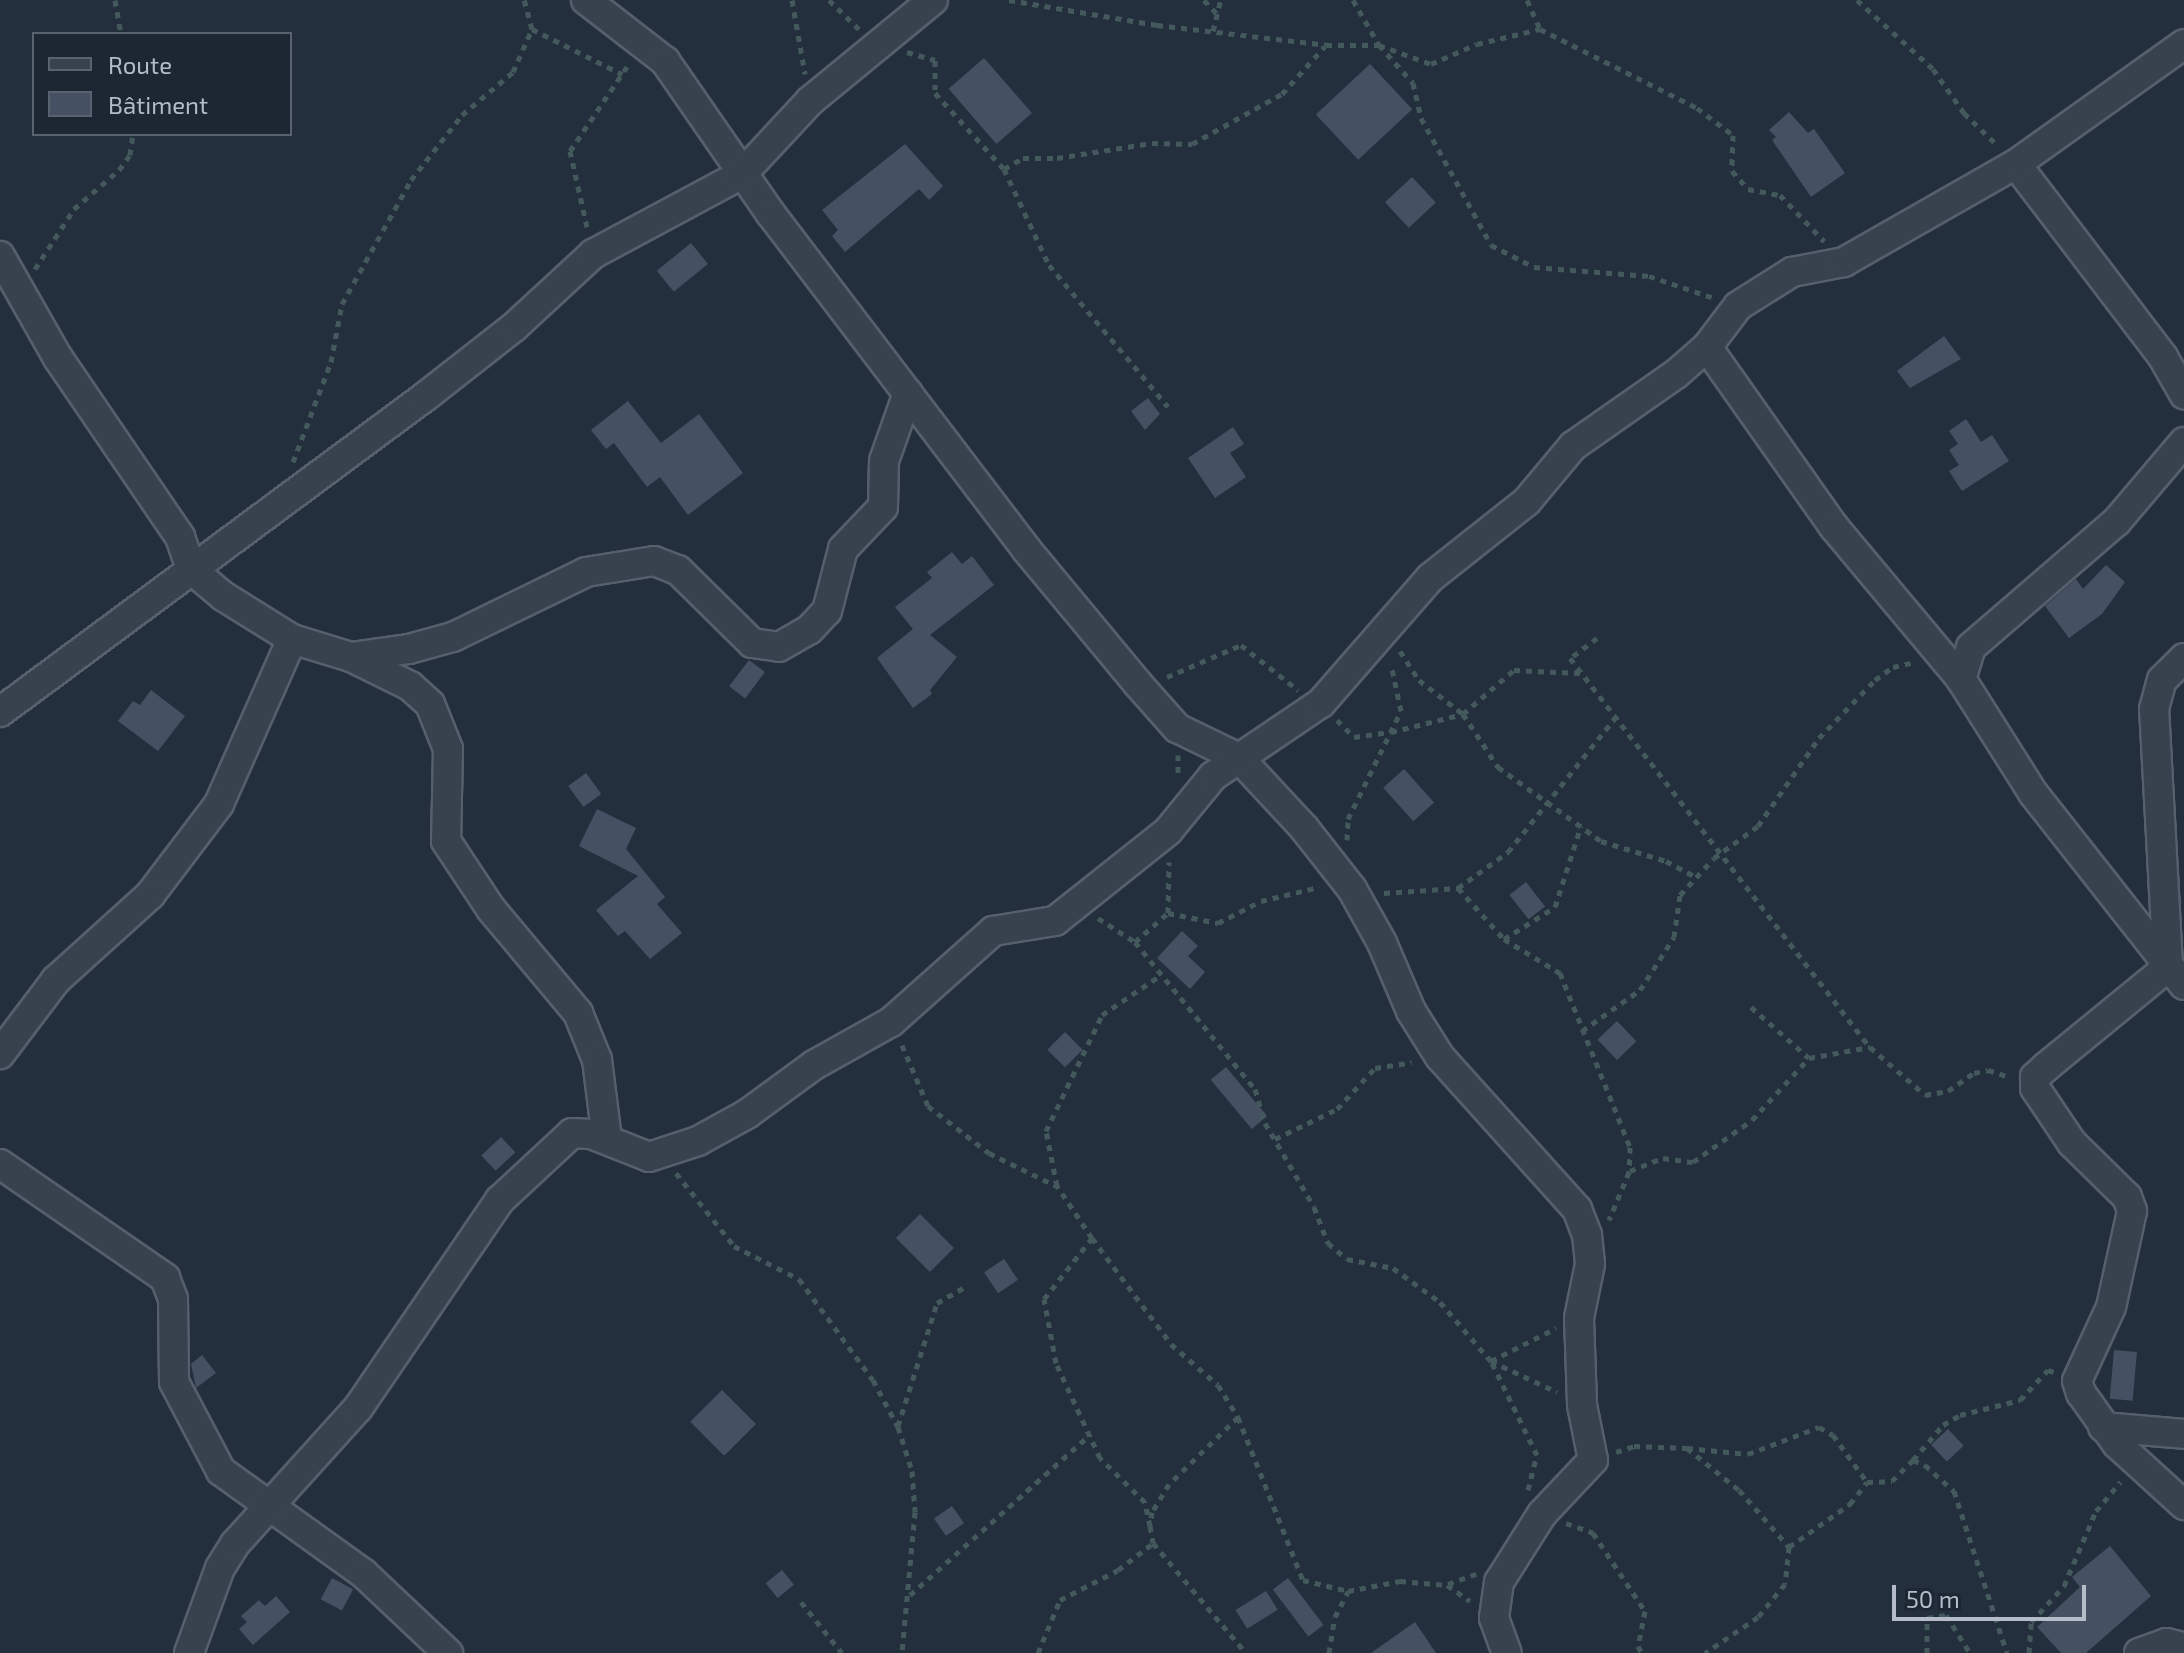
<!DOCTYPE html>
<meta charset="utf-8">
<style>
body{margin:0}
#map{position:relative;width:2184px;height:1653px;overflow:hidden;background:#242f3e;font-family:"Exo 2",sans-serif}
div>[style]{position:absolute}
.building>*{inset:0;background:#455162;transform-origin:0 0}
.path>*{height:5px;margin-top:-2.5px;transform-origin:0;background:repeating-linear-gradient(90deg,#44595c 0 6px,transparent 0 12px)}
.roads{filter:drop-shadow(2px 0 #565f6c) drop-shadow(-2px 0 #565f6c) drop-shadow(0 2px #565f6c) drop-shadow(0 -2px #565f6c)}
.minor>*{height:28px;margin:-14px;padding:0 14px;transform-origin:14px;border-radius:14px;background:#38414e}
span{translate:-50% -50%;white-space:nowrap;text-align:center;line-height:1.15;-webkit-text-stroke:8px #1d2633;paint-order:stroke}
.legend{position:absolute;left:32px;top:32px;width:260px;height:104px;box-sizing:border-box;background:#1d2633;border:2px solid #59626f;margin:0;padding:10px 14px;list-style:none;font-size:24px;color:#b4bcc9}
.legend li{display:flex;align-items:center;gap:16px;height:40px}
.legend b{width:40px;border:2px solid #59626f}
.scale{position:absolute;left:1892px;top:1585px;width:194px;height:36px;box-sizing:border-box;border:4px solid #b4bcc9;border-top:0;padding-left:10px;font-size:24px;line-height:28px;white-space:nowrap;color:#b4bcc9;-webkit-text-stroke:6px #1d2633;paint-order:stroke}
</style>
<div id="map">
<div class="building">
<i style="left:984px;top:58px;width:73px;height:47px;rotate:49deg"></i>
<i style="left:1370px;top:64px;width:62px;height:74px;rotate:47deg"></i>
<i style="clip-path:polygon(1789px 112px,1808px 133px,1814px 129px,1845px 173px,1811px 197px,1772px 140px,1776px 137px,1769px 130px)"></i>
<i style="clip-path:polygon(905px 144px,943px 186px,929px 200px,919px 189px,845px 252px,832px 236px,838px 230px,822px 210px)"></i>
<i style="left:1412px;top:177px;width:35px;height:37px;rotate:47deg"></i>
<i style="left:691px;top:243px;width:27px;height:44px;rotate:51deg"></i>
<i style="clip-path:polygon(1944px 336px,1961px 359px,1910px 388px,1897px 371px)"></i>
<i style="clip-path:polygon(1148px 398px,1160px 414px,1145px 430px,1131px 411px)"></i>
<i style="clip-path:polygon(628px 401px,661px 443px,699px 414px,743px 473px,688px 515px,660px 477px,647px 487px,614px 443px,606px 449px,591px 430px)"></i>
<i style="clip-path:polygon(1966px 419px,1981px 442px,1992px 435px,2009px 461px,1962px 491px,1949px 471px,1959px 465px,1949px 450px,1958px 444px,1949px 431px)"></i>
<i style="clip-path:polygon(1233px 427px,1244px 444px,1230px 453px,1246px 477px,1215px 498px,1188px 458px)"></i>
<i style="clip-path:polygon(952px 552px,962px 564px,972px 556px,994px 585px,930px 635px,957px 657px,930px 690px,932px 694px,913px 708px,877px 658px,913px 629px,895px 607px,932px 578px,927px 572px)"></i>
<i style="clip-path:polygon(2106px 565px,2125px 582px,2102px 614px,2069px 638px,2045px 606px,2076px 579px,2083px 589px)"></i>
<i style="left:749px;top:660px;width:20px;height:33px;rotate:37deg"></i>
<i style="clip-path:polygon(151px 690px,185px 716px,158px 751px,118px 721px,133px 701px,140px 705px)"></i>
<i style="left:1404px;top:769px;width:45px;height:28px;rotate:48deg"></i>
<i style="left:586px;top:773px;width:26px;height:22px;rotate:54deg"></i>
<i style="clip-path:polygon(597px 809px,636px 828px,626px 849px,665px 897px,657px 904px,682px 933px,650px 959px,625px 931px,618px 936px,596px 910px,638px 876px,579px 846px)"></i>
<i style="left:1526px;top:882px;width:31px;height:21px;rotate:52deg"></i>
<i style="clip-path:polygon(1182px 931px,1198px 946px,1188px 956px,1205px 972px,1190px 989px,1157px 958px)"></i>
<i style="left:1617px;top:1021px;width:28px;height:27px;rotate:46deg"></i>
<i style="left:1065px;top:1032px;width:25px;height:25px;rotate:45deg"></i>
<i style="left:1226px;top:1067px;width:64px;height:20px;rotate:50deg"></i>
<i style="left:501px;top:1137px;width:21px;height:27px;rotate:47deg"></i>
<i style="left:920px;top:1214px;width:48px;height:34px;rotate:45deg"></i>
<i style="left:1004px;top:1259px;width:25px;height:24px;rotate:56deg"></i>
<i style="left:2114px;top:1350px;width:23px;height:49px;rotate:5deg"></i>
<i style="clip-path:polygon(202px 1355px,216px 1373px,196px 1388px,191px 1364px)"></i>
<i style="left:722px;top:1390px;width:48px;height:45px;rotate:45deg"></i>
<i style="left:1948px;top:1429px;width:23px;height:23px;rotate:47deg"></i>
<i style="left:952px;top:1506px;width:21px;height:22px;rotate:55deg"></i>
<i style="clip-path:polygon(2110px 1546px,2151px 1596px,2086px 1653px,2061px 1653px,2037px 1627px,2080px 1587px,2072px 1577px)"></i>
<i style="left:782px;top:1570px;width:19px;height:21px;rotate:51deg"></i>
<i style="left:332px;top:1578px;width:24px;height:24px;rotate:28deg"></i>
<i style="left:1288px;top:1578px;width:59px;height:19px;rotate:53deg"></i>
<i style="left:1266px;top:1591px;width:22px;height:36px;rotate:58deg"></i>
<i style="clip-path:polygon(276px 1596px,290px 1612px,253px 1645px,239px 1629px,247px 1622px,241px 1616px,259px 1600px,265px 1606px)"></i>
<i style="clip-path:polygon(1415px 1622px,1436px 1653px,1371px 1653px)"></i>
</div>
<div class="path">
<i style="left:115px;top:0;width:35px;rotate:80deg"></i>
<i style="left:792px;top:0;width:75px;rotate:80deg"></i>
<i style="left:829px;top:0;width:43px;rotate:44.1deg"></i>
<i style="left:1009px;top:0;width:150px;rotate:9.6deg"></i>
<i style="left:1157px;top:25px;width:170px;rotate:6.7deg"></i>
<i style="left:1326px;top:45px;width:53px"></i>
<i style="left:1379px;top:45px;width:51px;rotate:48.2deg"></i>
<i style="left:1413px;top:83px;width:36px;rotate:77deg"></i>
<i style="left:1421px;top:118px;width:145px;rotate:61.1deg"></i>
<i style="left:1491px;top:245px;width:48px;rotate:27.1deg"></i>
<i style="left:1534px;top:267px;width:115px;rotate:4.5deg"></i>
<i style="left:1649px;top:276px;width:69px;rotate:18.7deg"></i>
<i style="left:1204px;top:0;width:19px;rotate:47deg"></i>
<i style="left:1353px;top:0;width:52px;rotate:60deg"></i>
<i style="left:1379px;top:45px;width:55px;rotate:20.1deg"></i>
<i style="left:1431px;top:64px;width:50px;rotate:-23.5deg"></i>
<i style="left:1477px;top:44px;width:65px;rotate:-13.4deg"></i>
<i style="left:1540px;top:29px;width:176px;rotate:26.7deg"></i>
<i style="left:1697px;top:108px;width:45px;rotate:36.9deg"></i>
<i style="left:1733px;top:135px;width:36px;rotate:92deg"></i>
<i style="left:1732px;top:171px;width:24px;rotate:48deg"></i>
<i style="left:1748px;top:189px;width:33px;rotate:11deg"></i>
<i style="left:1780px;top:195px;width:64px;rotate:46.3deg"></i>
<i style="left:1527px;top:0;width:32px;rotate:66deg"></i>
<i style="left:1857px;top:0;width:103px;rotate:42.2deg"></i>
<i style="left:1933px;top:69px;width:54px;rotate:54.8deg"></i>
<i style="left:1964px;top:113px;width:46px;rotate:44.1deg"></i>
<i style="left:532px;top:29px;width:101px;rotate:26.6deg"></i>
<i style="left:1213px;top:31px;width:32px;rotate:-76deg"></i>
<i style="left:907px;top:52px;width:29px;rotate:16deg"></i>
<i style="left:935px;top:60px;width:33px;rotate:90deg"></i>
<i style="left:935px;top:93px;width:103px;rotate:47.8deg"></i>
<i style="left:1004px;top:169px;width:106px;rotate:64.9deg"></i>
<i style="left:1049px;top:265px;width:185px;rotate:50deg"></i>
<i style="left:1004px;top:169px;width:22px;rotate:-30deg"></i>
<i style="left:1023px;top:158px;width:34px"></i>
<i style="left:1057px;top:158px;width:96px;rotate:-9deg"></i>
<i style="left:1152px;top:143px;width:40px;rotate:1.4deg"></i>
<i style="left:1192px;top:144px;width:103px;rotate:-29.1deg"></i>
<i style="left:1282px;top:94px;width:64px;rotate:-48.1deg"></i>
<i style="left:587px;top:227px;width:78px;rotate:-102.6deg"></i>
<i style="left:570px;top:151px;width:104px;rotate:-56deg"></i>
<i style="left:35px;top:269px;width:72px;rotate:-57deg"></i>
<i style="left:74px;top:209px;width:60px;rotate:-40.9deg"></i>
<i style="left:119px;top:170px;width:19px;rotate:-54deg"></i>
<i style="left:130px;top:155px;width:21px;rotate:-82deg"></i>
<i style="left:293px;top:462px;width:107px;rotate:-69.2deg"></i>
<i style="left:331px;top:362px;width:59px;rotate:-79.3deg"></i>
<i style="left:342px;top:304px;width:142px;rotate:-60.9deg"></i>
<i style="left:411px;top:180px;width:83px;rotate:-51.9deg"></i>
<i style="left:462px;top:115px;width:67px;rotate:-40.1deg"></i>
<i style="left:513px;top:72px;width:47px;rotate:-66.2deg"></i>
<i style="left:532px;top:29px;width:30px;rotate:-105deg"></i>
<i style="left:1597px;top:638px;width:34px;rotate:143deg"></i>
<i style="left:1570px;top:658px;width:491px;rotate:52.4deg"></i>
<i style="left:1400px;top:651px;width:35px;rotate:57deg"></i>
<i style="left:1419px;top:680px;width:56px;rotate:37.7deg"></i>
<i style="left:1463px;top:714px;width:64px;rotate:56.6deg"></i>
<i style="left:1498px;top:767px;width:127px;rotate:35.7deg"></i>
<i style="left:1601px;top:841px;width:68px;rotate:17.1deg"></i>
<i style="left:1666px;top:861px;width:34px;rotate:28deg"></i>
<i style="left:1167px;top:677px;width:81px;rotate:-23.4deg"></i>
<i style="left:1241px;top:645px;width:73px;rotate:38.3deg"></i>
<i style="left:1337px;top:720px;width:24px;rotate:45deg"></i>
<i style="left:1354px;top:737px;width:37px;rotate:-8deg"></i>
<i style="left:1391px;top:732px;width:74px;rotate:-14deg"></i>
<i style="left:1463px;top:714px;width:67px;rotate:-40.8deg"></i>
<i style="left:1514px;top:670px;width:66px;rotate:2.6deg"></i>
<i style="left:1178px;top:755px;width:22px;rotate:90deg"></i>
<i style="left:1347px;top:840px;width:21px;rotate:-87deg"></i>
<i style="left:1348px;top:819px;width:120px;rotate:-63.9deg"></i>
<i style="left:1401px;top:711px;width:48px;rotate:-102deg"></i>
<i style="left:1458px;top:888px;width:69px;rotate:48deg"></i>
<i style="left:1504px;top:939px;width:66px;rotate:31.3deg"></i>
<i style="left:1560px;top:973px;width:188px;rotate:68.1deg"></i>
<i style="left:1630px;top:1147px;width:25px;rotate:92deg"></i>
<i style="left:1629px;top:1172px;width:52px;rotate:112.6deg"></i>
<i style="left:1384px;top:893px;width:74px;rotate:-3.9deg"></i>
<i style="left:1458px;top:888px;width:62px;rotate:-35.8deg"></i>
<i style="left:1508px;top:852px;width:171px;rotate:-51.4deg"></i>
<i style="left:1168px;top:913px;width:51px;rotate:11.3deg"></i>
<i style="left:1218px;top:923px;width:48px;rotate:-27.1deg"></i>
<i style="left:1261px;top:901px;width:60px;rotate:-13.6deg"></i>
<i style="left:1098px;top:918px;width:44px;rotate:33deg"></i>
<i style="left:1135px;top:942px;width:190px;rotate:50.8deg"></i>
<i style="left:1255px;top:1089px;width:35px;rotate:74deg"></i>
<i style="left:1265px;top:1123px;width:97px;rotate:59.7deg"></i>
<i style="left:1314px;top:1207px;width:39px;rotate:69deg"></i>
<i style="left:1328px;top:1243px;width:25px;rotate:40deg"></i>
<i style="left:1347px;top:1259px;width:47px;rotate:11.1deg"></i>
<i style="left:1393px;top:1268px;width:58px;rotate:35.9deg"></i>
<i style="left:1440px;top:1302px;width:78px;rotate:49.2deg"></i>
<i style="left:1491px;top:1361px;width:73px;rotate:25.2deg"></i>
<i style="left:1504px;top:939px;width:60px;rotate:-32.1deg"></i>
<i style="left:1555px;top:907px;width:85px;rotate:-72.2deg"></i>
<i style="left:1135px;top:942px;width:44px;rotate:-41.3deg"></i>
<i style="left:1168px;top:913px;width:51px;rotate:-88.9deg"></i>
<i style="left:1751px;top:1007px;width:77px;rotate:41.3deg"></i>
<i style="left:1809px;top:1058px;width:62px;rotate:-10.2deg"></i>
<i style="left:1870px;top:1047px;width:73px;rotate:41.1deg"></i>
<i style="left:1925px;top:1095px;width:23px;rotate:-10deg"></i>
<i style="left:1948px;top:1091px;width:32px;rotate:-35deg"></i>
<i style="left:1974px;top:1073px;width:14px;rotate:-12deg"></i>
<i style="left:1988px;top:1070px;width:22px;rotate:18deg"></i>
<i style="left:1582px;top:1031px;width:71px;rotate:-35.3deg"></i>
<i style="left:1640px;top:990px;width:63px;rotate:-57.3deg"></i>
<i style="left:1674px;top:937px;width:42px;rotate:-81.9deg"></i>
<i style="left:1680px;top:895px;width:50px;rotate:-47.4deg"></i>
<i style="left:1714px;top:858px;width:54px;rotate:-36deg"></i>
<i style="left:1758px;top:826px;width:107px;rotate:-55.3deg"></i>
<i style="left:1819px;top:738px;width:81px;rotate:-46deg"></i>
<i style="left:1875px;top:680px;width:22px;rotate:-36deg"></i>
<i style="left:1893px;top:667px;width:23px;rotate:-13deg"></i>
<i style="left:902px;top:1045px;width:66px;rotate:66.9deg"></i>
<i style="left:928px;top:1106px;width:77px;rotate:37.6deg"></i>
<i style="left:989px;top:1153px;width:75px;rotate:26.2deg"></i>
<i style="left:1275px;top:1139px;width:69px;rotate:-25.8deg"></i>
<i style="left:1337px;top:1109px;width:56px;rotate:-47.2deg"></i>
<i style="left:1375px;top:1068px;width:37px;rotate:-9deg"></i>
<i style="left:1630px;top:1171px;width:35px;rotate:-22deg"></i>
<i style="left:1663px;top:1158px;width:30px;rotate:8deg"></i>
<i style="left:1693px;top:1162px;width:72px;rotate:-35.4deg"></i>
<i style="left:1752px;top:1120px;width:84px;rotate:-47.4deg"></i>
<i style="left:676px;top:1173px;width:93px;rotate:51.5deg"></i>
<i style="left:734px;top:1246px;width:73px;rotate:26.9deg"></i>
<i style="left:799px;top:1279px;width:125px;rotate:53.8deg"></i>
<i style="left:873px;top:1380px;width:53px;rotate:62deg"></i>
<i style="left:898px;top:1427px;width:46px;rotate:72.3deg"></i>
<i style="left:912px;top:1471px;width:41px;rotate:85.8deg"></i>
<i style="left:915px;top:1512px;width:142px;rotate:95.3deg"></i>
<i style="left:1092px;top:1238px;width:132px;rotate:53.3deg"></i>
<i style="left:1171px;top:1344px;width:62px;rotate:41.1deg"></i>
<i style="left:1218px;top:1385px;width:38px;rotate:58deg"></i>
<i style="left:1238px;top:1417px;width:175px;rotate:68.3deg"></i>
<i style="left:1303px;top:1580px;width:46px;rotate:13.7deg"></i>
<i style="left:1348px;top:1591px;width:53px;rotate:-10.9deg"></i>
<i style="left:1400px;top:1581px;width:47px;rotate:4.9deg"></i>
<i style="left:1447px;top:1585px;width:28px;rotate:35deg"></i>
<i style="left:1238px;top:1417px;width:96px;rotate:135.8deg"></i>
<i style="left:1169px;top:1484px;width:33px;rotate:121deg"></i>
<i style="left:1152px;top:1512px;width:14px;rotate:98deg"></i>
<i style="left:1150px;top:1526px;width:17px;rotate:80deg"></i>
<i style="left:1153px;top:1543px;width:144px;rotate:49.8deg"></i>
<i style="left:898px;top:1426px;width:129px;rotate:-72.4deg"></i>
<i style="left:937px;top:1303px;width:36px;rotate:-30deg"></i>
<i style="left:1687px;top:1448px;width:61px;rotate:5.6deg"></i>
<i style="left:1748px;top:1454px;width:76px;rotate:-20.8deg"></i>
<i style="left:1819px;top:1427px;width:16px;rotate:30deg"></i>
<i style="left:1833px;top:1435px;width:58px;rotate:54.1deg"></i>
<i style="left:1867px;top:1482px;width:25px;rotate:-2deg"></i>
<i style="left:1892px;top:1481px;width:30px;rotate:-45deg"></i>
<i style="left:1913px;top:1460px;width:13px;rotate:23deg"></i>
<i style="left:1925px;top:1465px;width:39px;rotate:42deg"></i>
<i style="left:1954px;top:1491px;width:170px;rotate:71.9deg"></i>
<i style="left:1616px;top:1452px;width:19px;rotate:-18deg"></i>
<i style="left:1634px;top:1446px;width:53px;rotate:2.2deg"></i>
<i style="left:1687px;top:1448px;width:67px;rotate:38.9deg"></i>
<i style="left:1739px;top:1490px;width:76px;rotate:48.7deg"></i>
<i style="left:1789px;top:1547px;width:37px;rotate:96deg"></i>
<i style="left:1785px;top:1584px;width:43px;rotate:129.3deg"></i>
<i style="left:1758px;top:1617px;width:64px;rotate:145.8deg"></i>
<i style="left:1913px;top:1460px;width:46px;rotate:-49.4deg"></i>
<i style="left:1943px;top:1425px;width:20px;rotate:-30deg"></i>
<i style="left:1960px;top:1415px;width:62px;rotate:-14deg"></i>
<i style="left:2020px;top:1400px;width:41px;rotate:-47deg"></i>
<i style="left:2048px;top:1370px;width:6px;rotate:18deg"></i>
<i style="left:1528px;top:1490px;width:36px;rotate:-76deg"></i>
<i style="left:1537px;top:1455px;width:105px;rotate:-116.1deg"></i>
<i style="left:1491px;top:1361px;width:73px;rotate:-26.9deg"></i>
<i style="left:1566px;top:1523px;width:29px;rotate:20deg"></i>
<i style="left:1593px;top:1533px;width:94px;rotate:56.3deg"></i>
<i style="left:1645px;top:1611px;width:36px;rotate:101deg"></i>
<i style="left:1638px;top:1646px;width:8px;rotate:60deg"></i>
<i style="left:1150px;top:1526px;width:25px;rotate:-102deg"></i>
<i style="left:1145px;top:1502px;width:63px;rotate:-135.6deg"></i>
<i style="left:1100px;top:1458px;width:105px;rotate:-114.9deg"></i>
<i style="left:1056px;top:1363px;width:65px;rotate:-100.6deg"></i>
<i style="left:1044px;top:1299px;width:78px;rotate:-51.8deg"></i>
<i style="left:1092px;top:1238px;width:63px;rotate:-123.9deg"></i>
<i style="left:1057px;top:1186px;width:56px;rotate:-101.3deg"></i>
<i style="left:1046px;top:1131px;width:129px;rotate:-64.2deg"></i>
<i style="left:1102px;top:1015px;width:71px;rotate:-34.1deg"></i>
<i style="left:1789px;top:1547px;width:75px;rotate:-35.2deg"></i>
<i style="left:1850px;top:1504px;width:28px;rotate:-52deg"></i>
<i style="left:1448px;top:1584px;width:30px;rotate:-20deg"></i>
<i style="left:910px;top:1595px;width:242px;rotate:-41.7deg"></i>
<i style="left:801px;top:1602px;width:65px;rotate:51.2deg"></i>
<i style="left:1038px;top:1653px;width:57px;rotate:-67.5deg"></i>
<i style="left:1060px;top:1600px;width:65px;rotate:-27.3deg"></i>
<i style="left:1118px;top:1570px;width:44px;rotate:-37.6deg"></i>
<i style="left:1329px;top:1653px;width:36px;rotate:-81deg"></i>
<i style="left:1335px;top:1617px;width:29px;rotate:-63deg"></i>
<i style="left:1927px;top:1653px;width:35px;rotate:-90deg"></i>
<i style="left:1927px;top:1618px;width:19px;rotate:-9deg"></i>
<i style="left:1946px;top:1615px;width:45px;rotate:57.7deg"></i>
<i style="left:2029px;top:1653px;width:31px;rotate:-86deg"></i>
<i style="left:2031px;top:1622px;width:49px;rotate:-47.5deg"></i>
<i style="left:2064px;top:1586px;width:82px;rotate:-66.9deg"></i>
<i style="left:2096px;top:1511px;width:38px;rotate:-50deg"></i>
</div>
<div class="roads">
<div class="minor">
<i style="left:586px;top:0;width:100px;rotate:37.7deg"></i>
<i style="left:665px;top:61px;width:186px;rotate:55.3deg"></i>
<i style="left:771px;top:214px;width:421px;rotate:52.7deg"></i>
<i style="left:1026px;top:549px;width:175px;rotate:50.3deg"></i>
<i style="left:1138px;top:684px;width:59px;rotate:48.4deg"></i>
<i style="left:1177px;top:728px;width:69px;rotate:25.8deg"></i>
<i style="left:1239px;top:758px;width:96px;rotate:47.1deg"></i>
<i style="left:1304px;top:828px;width:78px;rotate:51.8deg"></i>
<i style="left:1352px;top:889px;width:62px;rotate:60.9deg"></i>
<i style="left:1382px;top:943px;width:74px;rotate:66.9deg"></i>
<i style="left:1411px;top:1011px;width:54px;rotate:57.8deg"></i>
<i style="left:1440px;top:1057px;width:205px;rotate:48deg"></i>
<i style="left:1577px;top:1209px;width:28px;rotate:69deg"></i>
<i style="left:1587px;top:1235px;width:29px;rotate:84deg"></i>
<i style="left:1590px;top:1264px;width:55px;rotate:101.5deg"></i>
<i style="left:1579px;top:1318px;width:87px;rotate:88deg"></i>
<i style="left:1582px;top:1405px;width:56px;rotate:78.7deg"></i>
<i style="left:1593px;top:1460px;width:74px;rotate:133.4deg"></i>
<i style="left:1542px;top:1514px;width:80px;rotate:122.3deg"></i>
<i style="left:1499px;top:1582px;width:36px;rotate:98deg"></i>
<i style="left:1494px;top:1618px;width:37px;rotate:70deg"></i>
<i style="left:2016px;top:164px;width:243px;rotate:52.7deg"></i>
<i style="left:2163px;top:357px;width:43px;rotate:60.4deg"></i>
<i style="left:0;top:256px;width:117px;rotate:60.4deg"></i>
<i style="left:58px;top:358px;width:217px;rotate:55.7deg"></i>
<i style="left:180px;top:537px;width:34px;rotate:71deg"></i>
<i style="left:191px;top:569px;width:42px;rotate:40.2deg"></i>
<i style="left:223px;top:596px;width:81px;rotate:31.9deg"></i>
<i style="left:292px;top:639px;width:180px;rotate:113.9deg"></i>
<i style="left:219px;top:804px;width:114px;rotate:127.2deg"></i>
<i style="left:150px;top:895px;width:127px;rotate:137.9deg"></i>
<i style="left:56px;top:980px;width:93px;rotate:127.1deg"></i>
<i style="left:1707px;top:347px;width:220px;rotate:54.8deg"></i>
<i style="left:1834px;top:527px;width:198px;rotate:50.1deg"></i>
<i style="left:2184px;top:442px;width:104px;rotate:130.3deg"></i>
<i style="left:2117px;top:521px;width:193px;rotate:139.2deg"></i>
<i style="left:1971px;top:647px;width:34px;rotate:107deg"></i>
<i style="left:1961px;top:679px;width:135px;rotate:57.7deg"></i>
<i style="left:2033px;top:793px;width:244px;rotate:51.8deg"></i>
<i style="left:292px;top:639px;width:62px;rotate:17deg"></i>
<i style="left:351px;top:657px;width:59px;rotate:-7.9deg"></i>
<i style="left:409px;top:649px;width:46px;rotate:-15.3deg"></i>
<i style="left:453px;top:637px;width:148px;rotate:-26deg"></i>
<i style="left:586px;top:572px;width:69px;rotate:-9.2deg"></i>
<i style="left:654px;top:561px;width:26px;rotate:21deg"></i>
<i style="left:678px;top:570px;width:104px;rotate:44.6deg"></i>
<i style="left:752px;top:643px;width:27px;rotate:8deg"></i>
<i style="left:779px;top:647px;width:34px;rotate:-30deg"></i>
<i style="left:809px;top:630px;width:26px;rotate:-47deg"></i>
<i style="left:827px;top:611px;width:64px;rotate:-75.5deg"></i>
<i style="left:843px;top:549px;width:58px;rotate:-46.4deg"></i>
<i style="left:883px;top:507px;width:46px;rotate:-88.8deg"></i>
<i style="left:884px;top:461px;width:72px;rotate:-70.6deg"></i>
<i style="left:351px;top:657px;width:66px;rotate:26.2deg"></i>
<i style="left:410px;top:686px;width:27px;rotate:42deg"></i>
<i style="left:430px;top:704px;width:48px;rotate:68.2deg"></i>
<i style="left:448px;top:749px;width:92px;rotate:91.2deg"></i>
<i style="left:446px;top:841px;width:82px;rotate:56.5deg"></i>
<i style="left:491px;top:909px;width:136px;rotate:50.1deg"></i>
<i style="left:578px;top:1013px;width:51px;rotate:68deg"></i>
<i style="left:597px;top:1060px;width:80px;rotate:82.8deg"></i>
<i style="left:0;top:712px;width:530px;rotate:-36.57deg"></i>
<i style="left:426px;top:396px;width:112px;rotate:-38.1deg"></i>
<i style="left:514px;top:327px;width:108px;rotate:-42.7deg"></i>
<i style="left:593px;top:254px;width:169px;rotate:-28.2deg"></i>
<i style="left:742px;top:174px;width:100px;rotate:-47deg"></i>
<i style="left:810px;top:101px;width:159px;rotate:-39.4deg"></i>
<i style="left:2168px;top:966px;width:257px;rotate:-93.1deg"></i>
<i style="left:2154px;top:709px;width:30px;rotate:-75deg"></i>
<i style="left:2162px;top:680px;width:31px;rotate:-45deg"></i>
<i style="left:2168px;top:967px;width:158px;rotate:140.7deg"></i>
<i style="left:2046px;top:1067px;width:15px;rotate:138deg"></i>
<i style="left:2035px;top:1077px;width:11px;rotate:90deg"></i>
<i style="left:2035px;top:1088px;width:66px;rotate:56.1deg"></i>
<i style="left:2072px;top:1143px;width:77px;rotate:44.5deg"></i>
<i style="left:2127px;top:1197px;width:15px;rotate:70deg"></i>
<i style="left:2132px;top:1211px;width:98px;rotate:102.3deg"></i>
<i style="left:2111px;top:1307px;width:81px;rotate:114.7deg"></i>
<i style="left:2077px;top:1381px;width:13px;rotate:72deg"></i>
<i style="left:2081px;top:1393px;width:62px;rotate:54.8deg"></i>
<i style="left:2117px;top:1444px;width:91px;rotate:42.3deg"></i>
<i style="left:0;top:1164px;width:201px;rotate:34.6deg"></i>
<i style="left:165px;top:1278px;width:22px;rotate:69deg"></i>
<i style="left:173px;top:1299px;width:83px;rotate:89.3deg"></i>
<i style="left:174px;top:1382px;width:101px;rotate:62.2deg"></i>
<i style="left:221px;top:1471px;width:175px;rotate:35.7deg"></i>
<i style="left:363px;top:1573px;width:117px;rotate:43.3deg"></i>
<i style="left:2103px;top:1427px;width:81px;rotate:4.9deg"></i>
<i style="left:189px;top:1653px;width:90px;rotate:-70deg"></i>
<i style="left:220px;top:1568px;width:28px;rotate:-58deg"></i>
<i style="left:235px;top:1544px;width:183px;rotate:-47.9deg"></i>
<i style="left:358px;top:1408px;width:252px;rotate:-55.7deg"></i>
<i style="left:500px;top:1200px;width:98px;rotate:-42.9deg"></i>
<i style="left:572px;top:1133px;width:19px;rotate:3deg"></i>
<i style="left:591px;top:1134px;width:62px;rotate:21.6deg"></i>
<i style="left:649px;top:1157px;width:52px;rotate:-18.1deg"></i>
<i style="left:698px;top:1141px;width:56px;rotate:-28.9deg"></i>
<i style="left:747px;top:1114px;width:83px;rotate:-36.2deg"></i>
<i style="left:814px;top:1065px;width:88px;rotate:-29.2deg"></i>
<i style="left:891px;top:1022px;width:137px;rotate:-41.7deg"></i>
<i style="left:993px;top:931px;width:63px;rotate:-9.2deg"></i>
<i style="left:1055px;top:921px;width:144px;rotate:-38.5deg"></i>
<i style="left:1168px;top:831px;width:71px;rotate:-50.7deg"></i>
<i style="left:1213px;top:776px;width:130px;rotate:-34.1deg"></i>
<i style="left:1321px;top:703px;width:166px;rotate:-48.9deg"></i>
<i style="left:1430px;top:578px;width:124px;rotate:-38.4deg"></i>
<i style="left:1527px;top:501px;width:72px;rotate:-50.1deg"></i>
<i style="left:1573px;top:446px;width:126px;rotate:-35deg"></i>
<i style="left:1676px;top:374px;width:41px;rotate:-41.1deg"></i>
<i style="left:1707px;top:347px;width:51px;rotate:-52.9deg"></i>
<i style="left:1738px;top:306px;width:64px;rotate:-32.2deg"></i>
<i style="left:1792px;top:272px;width:53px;rotate:-10.9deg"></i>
<i style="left:1844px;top:262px;width:198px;rotate:-29.7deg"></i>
<i style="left:2016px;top:164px;width:206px;rotate:-35.5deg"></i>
<i style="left:2139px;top:1653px;width:29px;rotate:-20deg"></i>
<i style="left:2166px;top:1643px;width:18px;rotate:13deg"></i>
</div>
</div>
<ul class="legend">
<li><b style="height:10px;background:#38414e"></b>Route</li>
<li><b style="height:22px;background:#455162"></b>Bâtiment</li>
</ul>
<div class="scale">50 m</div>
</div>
